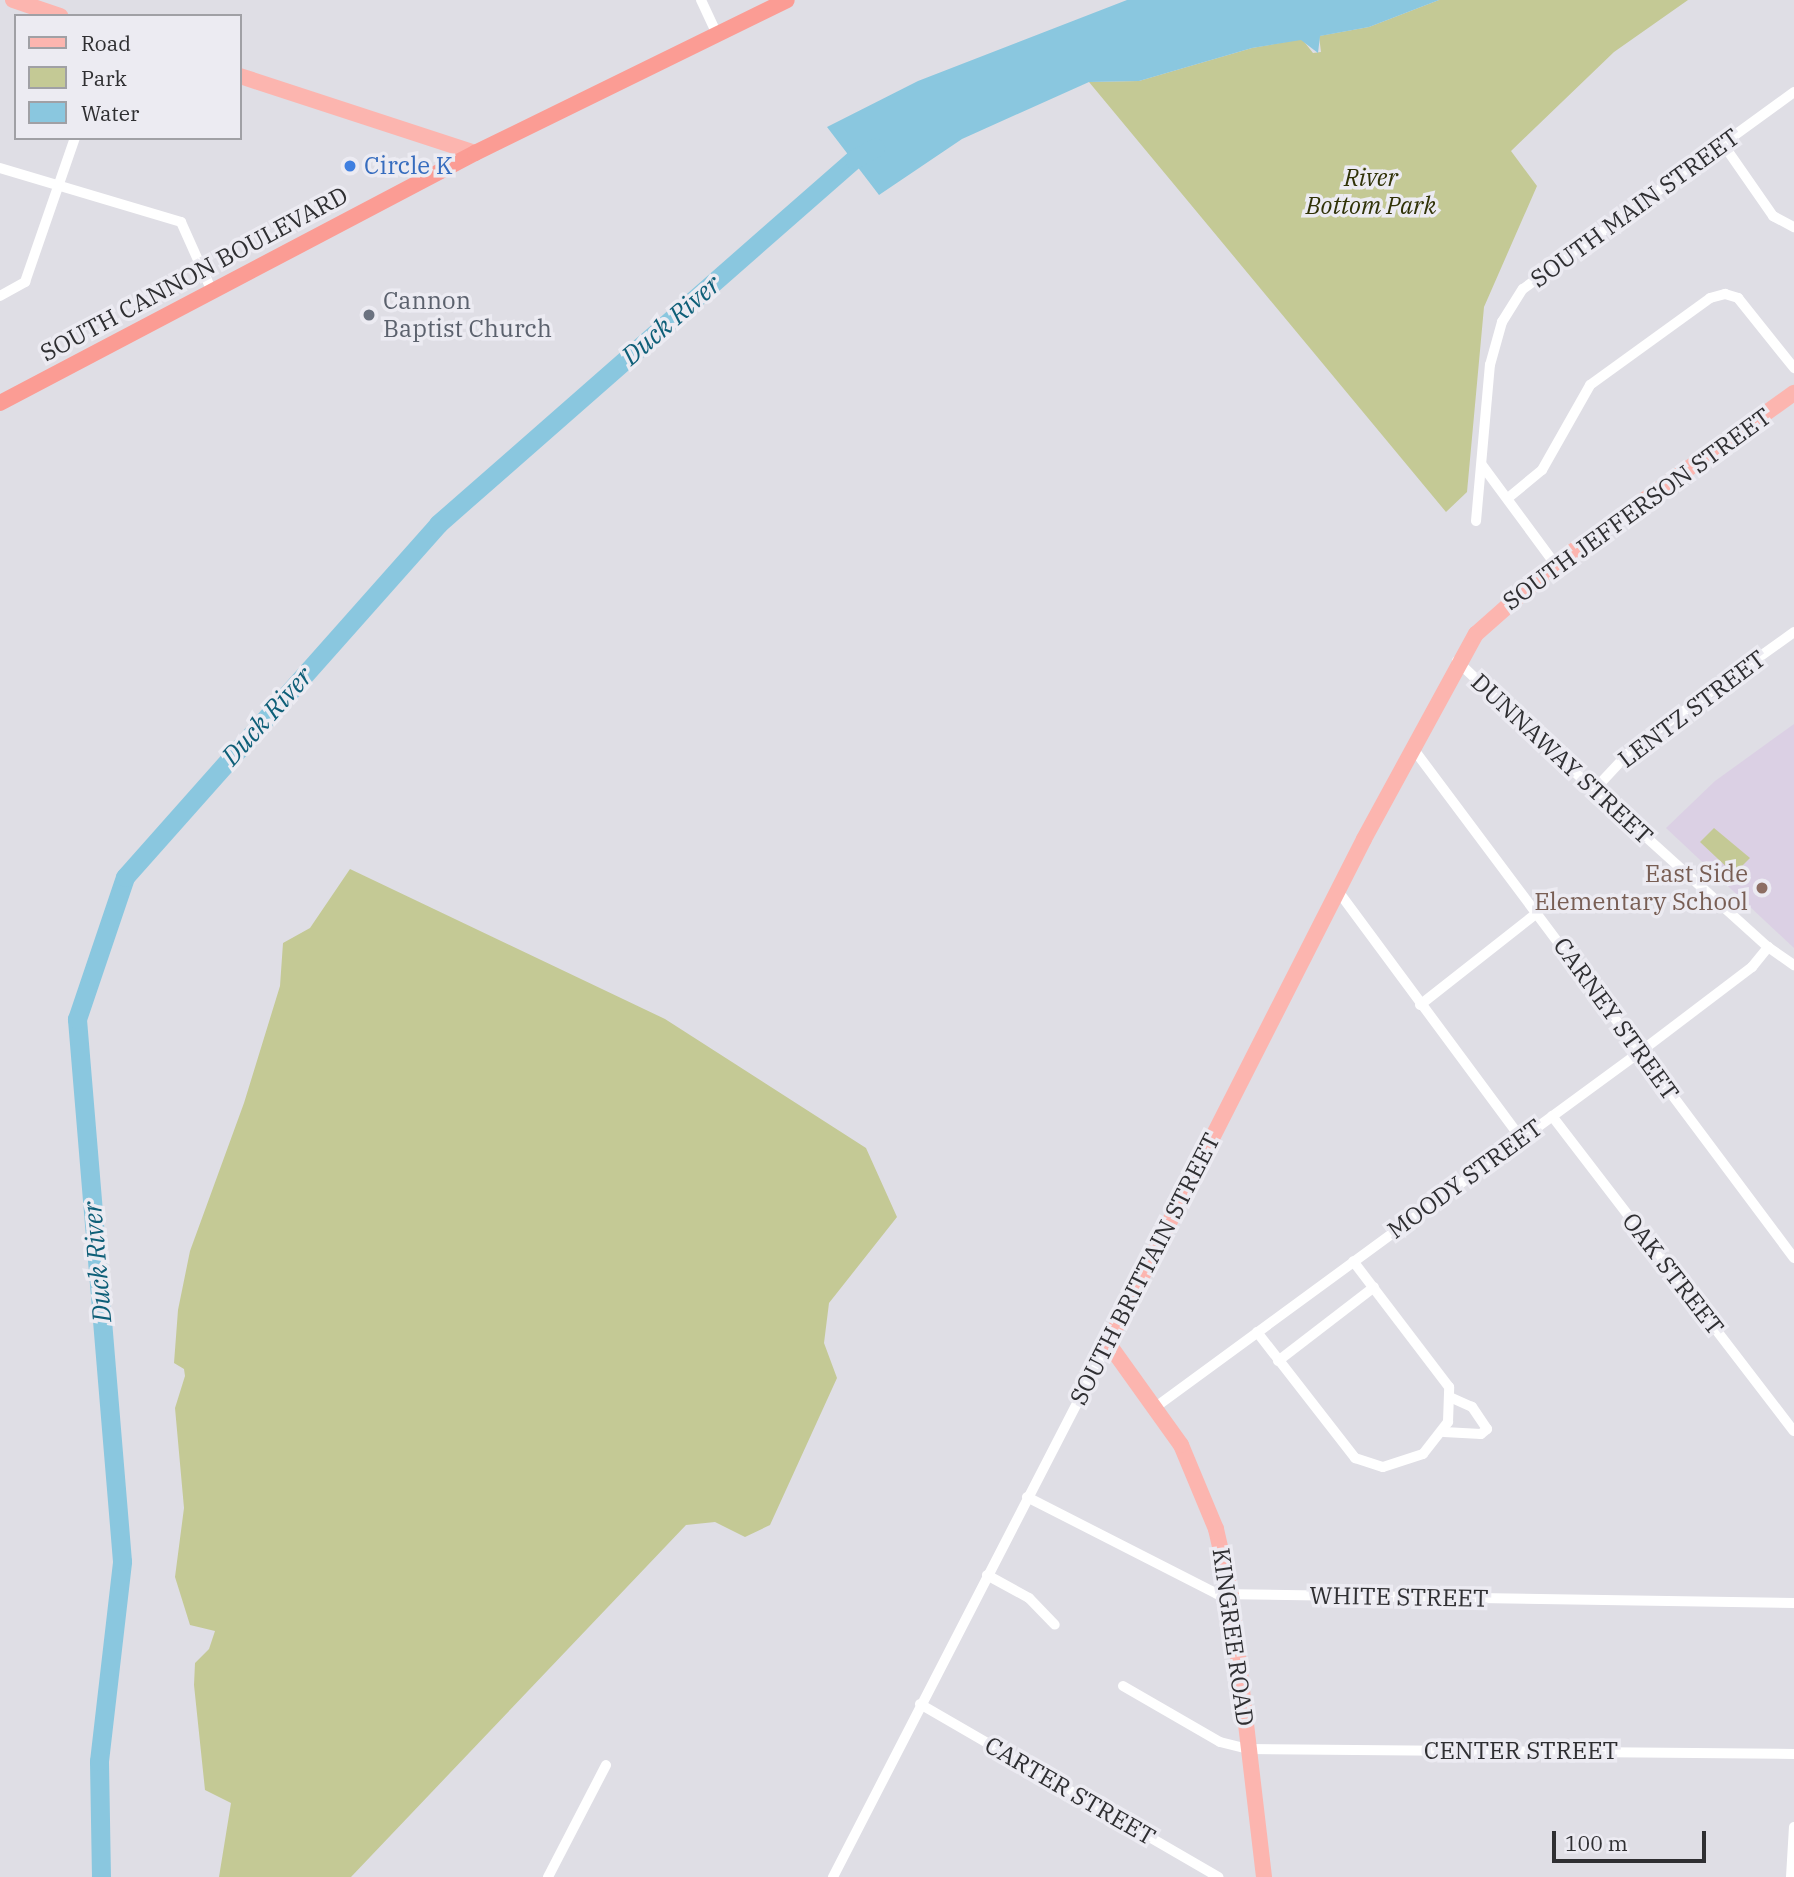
<!DOCTYPE html>
<style>
body{margin:0}
#map{position:relative;width:1794px;height:1877px;overflow:hidden;background:#dfdee5;font-family:"IBM Plex Serif",serif}
div>[style]{position:absolute}
.education>*{inset:0;background:#dbd0e4}
.green>*{inset:0;background:#c4c995}
.water>*{inset:0;background:#8ac7df}
.river>*{height:19px;margin:-9.5px;padding:0 9.5px;transform-origin:9.5px;border-radius:9.5px;background:#8ac7df}
.minor>*{height:10px;margin:-5px;padding:0 5px;transform-origin:5px;border-radius:5px;background:#fff}
.primary>*{height:16px;margin:-8px;padding:0 8px;transform-origin:8px;border-radius:8px;background:#fcb5af}
.trunk>*{height:16px;margin:-8px;padding:0 8px;transform-origin:8px;border-radius:8px;background:#fb9c94}
.dots>*{width:19px;height:19px;translate:-50% -50%;box-sizing:border-box;border:4px solid #ecebf2;border-radius:50%}
span{translate:-50% -50%;white-space:nowrap;text-align:center;line-height:1.15;-webkit-text-stroke:7px #ecebf2;paint-order:stroke}
.shop-label{font-size:24px;color:#366cbe}
.left{translate:0 -50%;text-align:left}
.park-label{font-size:24px;color:#303207;font-style:italic}
.street-label{font-size:24px;color:#2f2f32}
.worship-label{font-size:24px;color:#5b616d}
.education-label{font-size:24px;color:#785e54}
.right{translate:-100% -50%;text-align:right}
.water-label{font-size:26px;color:#0e5f78;font-style:italic}
.legend{position:absolute;left:14px;top:14px;width:228px;height:126px;box-sizing:border-box;background:#ecebf2;border:2px solid #a0a0a5;margin:0;padding:9px 12px;list-style:none;font-size:21px;color:#2f2f32}
.legend li{display:flex;align-items:center;gap:14px;height:35px}
.legend b{width:35px;border:2px solid #a0a0a5}
.scale{position:absolute;left:1552px;top:1831px;width:154px;height:32px;box-sizing:border-box;border:4px solid #2f2f32;border-top:0;padding-left:9px;font-size:21px;line-height:24px;white-space:nowrap;color:#2f2f32;-webkit-text-stroke:5px #ecebf2;paint-order:stroke}
</style>
<div id="map">
<div class="education">
<i style="clip-path:polygon(1794px 724px,1794px 948px,1666px 828px,1715px 781px)"></i>
</div>
<div class="green">
<i style="clip-path:polygon(1439px 0,1688px 0,1614px 52px,1511px 151px,1537px 186px,1484px 307px,1467px 492px,1446px 512px,1089px 82px,1139px 81px,1252px 48px,1302px 39px,1313px 53px,1321px 52px,1319px 36px,1369px 27px)"></i>
<i style="clip-path:polygon(1714px 828px,1750px 858px,1734px 874px,1700px 842px)"></i>
<i style="clip-path:polygon(350px 869px,665px 1019px,866px 1148px,897px 1217px,829px 1303px,824px 1343px,837px 1378px,770px 1525px,745px 1537px,715px 1522px,686px 1525px,351px 1877px,219px 1877px,231px 1803px,205px 1790px,194px 1685px,195px 1663px,209px 1649px,215px 1631px,190px 1625px,175px 1577px,184px 1508px,175px 1408px,185px 1376px,184px 1369px,174px 1363px,178px 1310px,190px 1251px,244px 1103px,280px 986px,283px 943px,310px 928px)"></i>
</div>
<div class="water">
<i style="clip-path:polygon(1127px 0,1439px 0,1369px 27px,1320px 36px,1318px 53px,1301px 40px,1252px 48px,1139px 81px,1089px 82px,962px 139px,879px 195px,827px 127px,918px 81px)"></i>
</div>
<div class="river">
<i style="left:101px;top:1877px;width:116px;rotate:-91deg"></i>
<i style="left:99px;top:1761px;width:201px;rotate:-83.4deg"></i>
<i style="left:122px;top:1561px;width:544px;rotate:-94.75deg"></i>
<i style="left:77px;top:1019px;width:150px;rotate:-71.3deg"></i>
<i style="left:125px;top:877px;width:472px;rotate:-48.4deg"></i>
<i style="left:438px;top:524px;width:553px;rotate:-41.26deg"></i>
<i style="left:854px;top:159px;width:24px;rotate:-28deg"></i>
</div>
<div class="minor">
<i style="left:701px;top:0;width:38px;rotate:65deg"></i>
<i style="left:1723px;top:144px;width:88px;rotate:55.2deg"></i>
<i style="left:1773px;top:216px;width:24px;rotate:28deg"></i>
<i style="left:0;top:168px;width:189px;rotate:16.6deg"></i>
<i style="left:181px;top:222px;width:73px;rotate:65.9deg"></i>
<i style="left:0;top:296px;width:29px;rotate:-29deg"></i>
<i style="left:25px;top:282px;width:152px;rotate:-70.9deg"></i>
<i style="left:1482px;top:465px;width:123px;rotate:53.6deg"></i>
<i style="left:1508px;top:498px;width:44px;rotate:-39.5deg"></i>
<i style="left:1542px;top:470px;width:98px;rotate:-60.5deg"></i>
<i style="left:1590px;top:385px;width:148px;rotate:-35.9deg"></i>
<i style="left:1710px;top:298px;width:16px;rotate:-15deg"></i>
<i style="left:1725px;top:294px;width:14px;rotate:17deg"></i>
<i style="left:1738px;top:298px;width:90px;rotate:51.3deg"></i>
<i style="left:1476px;top:521px;width:157px;rotate:-84.9deg"></i>
<i style="left:1490px;top:365px;width:45px;rotate:-74.4deg"></i>
<i style="left:1502px;top:322px;width:39px;rotate:-58deg"></i>
<i style="left:1523px;top:289px;width:335px;rotate:-36deg"></i>
<i style="left:1457px;top:661px;width:188px;rotate:43.3deg"></i>
<i style="left:1594px;top:790px;width:234px;rotate:42.1deg"></i>
<i style="left:1768px;top:947px;width:32px;rotate:35deg"></i>
<i style="left:1412px;top:747px;width:638px;rotate:53.22deg"></i>
<i style="left:1594px;top:790px;width:60px;rotate:-47deg"></i>
<i style="left:1635px;top:746px;width:196px;rotate:-35.6deg"></i>
<i style="left:1338px;top:891px;width:307px;rotate:53.5deg"></i>
<i style="left:1420px;top:1005px;width:150px;rotate:-38.2deg"></i>
<i style="left:1552px;top:1116px;width:397px;rotate:52.5deg"></i>
<i style="left:1257px;top:1332px;width:160px;rotate:52.1deg"></i>
<i style="left:1355px;top:1458px;width:29px;rotate:18deg"></i>
<i style="left:1383px;top:1467px;width:42px;rotate:-18deg"></i>
<i style="left:1423px;top:1454px;width:41px;rotate:-52deg"></i>
<i style="left:1448px;top:1422px;width:35px;rotate:-88deg"></i>
<i style="left:1449px;top:1387px;width:158px;rotate:-127.3deg"></i>
<i style="left:1278px;top:1361px;width:121px;rotate:-37.6deg"></i>
<i style="left:1157px;top:1406px;width:599px;rotate:-36.24deg"></i>
<i style="left:1640px;top:1052px;width:141px;rotate:-37.2deg"></i>
<i style="left:1752px;top:967px;width:26px;rotate:-51deg"></i>
<i style="left:1444px;top:1432px;width:37px;rotate:3deg"></i>
<i style="left:1481px;top:1434px;width:8px;rotate:-40deg"></i>
<i style="left:1487px;top:1429px;width:27px;rotate:-124deg"></i>
<i style="left:1472px;top:1407px;width:22px;rotate:-156deg"></i>
<i style="left:1027px;top:1497px;width:213px;rotate:27deg"></i>
<i style="left:1217px;top:1594px;width:577px;rotate:0.89deg"></i>
<i style="left:987px;top:1575px;width:48px;rotate:28.7deg"></i>
<i style="left:1029px;top:1598px;width:37px;rotate:46deg"></i>
<i style="left:1123px;top:1686px;width:112px;rotate:30deg"></i>
<i style="left:1220px;top:1742px;width:29px;rotate:14deg"></i>
<i style="left:1248px;top:1749px;width:546px;rotate:0.52deg"></i>
<i style="left:920px;top:1704px;width:345px;rotate:30.1deg"></i>
<i style="left:548px;top:1877px;width:126px;rotate:-62.6deg"></i>
<i style="left:833px;top:1877px;width:601px;rotate:-62.75deg"></i>
<i style="left:1791px;top:1877px;width:50px;rotate:-86.6deg"></i>
</div>
<div class="primary">
<i style="left:13px;top:0;width:50px;rotate:18.8deg"></i>
<i style="left:240px;top:76px;width:247px;rotate:18.1deg"></i>
<i style="left:1264px;top:1877px;width:284px;rotate:-96.7deg"></i>
<i style="left:1231px;top:1595px;width:68px;rotate:-102.8deg"></i>
<i style="left:1216px;top:1529px;width:91px;rotate:-112.6deg"></i>
<i style="left:1181px;top:1445px;width:125px;rotate:-125.6deg"></i>
<i style="left:1108px;top:1343px;width:565px;rotate:-63.07deg"></i>
<i style="left:1364px;top:839px;width:234px;rotate:-61.4deg"></i>
<i style="left:1476px;top:634px;width:106px;rotate:-41.5deg"></i>
<i style="left:1555px;top:564px;width:294px;rotate:-35.6deg"></i>
</div>
<div class="trunk">
<i style="left:0;top:403px;width:537px;rotate:-27.76deg"></i>
<i style="left:475px;top:153px;width:347px;rotate:-26.1deg"></i>
</div>
<div class="dots">
<i style="left:350px;top:166px;background:#3f7fe0"></i>
<i style="left:369px;top:315px;background:#6b7280"></i>
<i style="left:1762px;top:888px;background:#8d6e63"></i>
</div>
<div class="shop-label">
<span class="left" style="left:364px;top:166px">Circle K</span>
</div>
<div class="park-label">
<span style="left:1371px;top:192px">River<br>Bottom Park</span>
</div>
<div class="street-label">
<span style="left:1635px;top:208px;rotate:-36deg">SOUTH MAIN STREET</span>
<span style="left:194px;top:274px;rotate:-28deg">SOUTH CANNON BOULEVARD</span>
<span style="left:1637px;top:509px;rotate:-36deg">SOUTH JEFFERSON STREET</span>
<span style="left:1692px;top:709px;rotate:-37deg">LENTZ STREET</span>
<span style="left:1562px;top:759px;rotate:43deg">DUNNAWAY STREET</span>
<span style="left:1616px;top:1019px;rotate:54deg">CARNEY STREET</span>
<span style="left:1465px;top:1179px;rotate:-36deg">MOODY STREET</span>
<span style="left:1145px;top:1269px;rotate:-63deg">SOUTH BRITTAIN STREET</span>
<span style="left:1673px;top:1274px;rotate:52deg">OAK STREET</span>
<span style="left:1399px;top:1597px;rotate:1deg">WHITE STREET</span>
<span style="left:1233px;top:1637px;rotate:82deg">KINGREE ROAD</span>
<span style="left:1521px;top:1751px">CENTER STREET</span>
<span style="left:1070px;top:1791px;rotate:30deg">CARTER STREET</span>
</div>
<div class="worship-label">
<span class="left" style="left:383px;top:315px">Cannon<br>Baptist Church</span>
</div>
<div class="education-label">
<span class="right" style="left:1748px;top:888px">East Side<br>Elementary School</span>
</div>
<div class="water-label">
<span style="left:671px;top:320px;rotate:-41deg">Duck River</span>
<span style="left:267px;top:716px;rotate:-48deg">Duck River</span>
<span style="left:97px;top:1262px;rotate:-95deg">Duck River</span>
</div>
<ul class="legend">
<li><b style="height:9px;background:#fcb5af"></b>Road</li>
<li><b style="height:19px;background:#c4c995"></b>Park</li>
<li><b style="height:19px;background:#8ac7df"></b>Water</li>
</ul>
<div class="scale">100 m</div>
</div>
